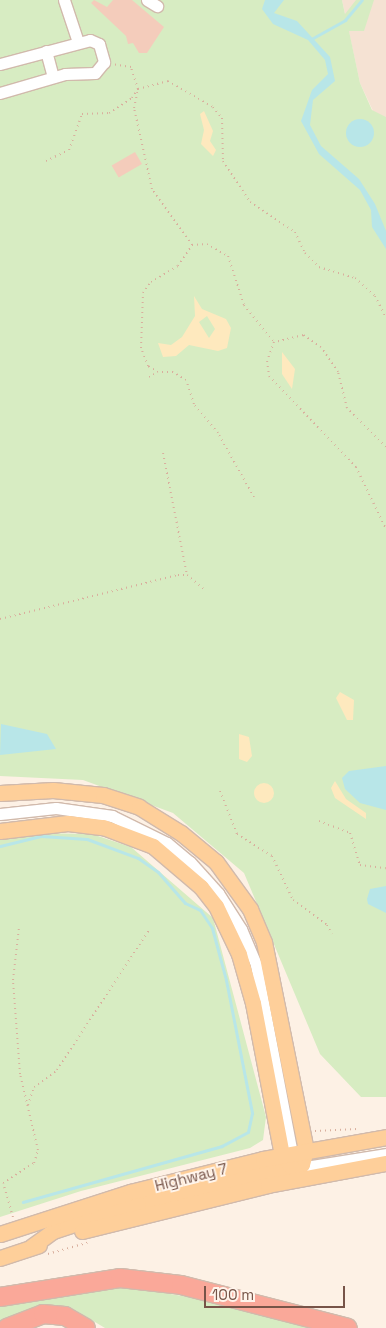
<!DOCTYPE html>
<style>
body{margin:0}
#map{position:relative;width:386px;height:1328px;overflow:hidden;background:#fdf1e5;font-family:"Space Grotesk",sans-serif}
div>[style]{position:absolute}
.residential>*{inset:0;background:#f5e2d3}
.green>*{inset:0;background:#d7ecc2}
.sand>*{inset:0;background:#fee9be}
.round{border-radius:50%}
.water>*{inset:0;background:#b8e6e8}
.stream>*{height:3px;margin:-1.5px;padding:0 1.5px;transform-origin:1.5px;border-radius:1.5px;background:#b8e6e8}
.building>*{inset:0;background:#f4ccbb;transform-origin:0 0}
.path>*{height:2px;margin-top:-1px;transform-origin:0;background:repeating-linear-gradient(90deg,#d9af9e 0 1px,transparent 0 5px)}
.roads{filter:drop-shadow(1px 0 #d1baac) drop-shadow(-1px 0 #d1baac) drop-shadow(0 1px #d1baac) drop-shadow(0 -1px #d1baac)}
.minor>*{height:11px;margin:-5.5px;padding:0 5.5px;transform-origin:5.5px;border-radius:5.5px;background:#fff}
.major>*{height:15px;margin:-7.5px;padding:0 7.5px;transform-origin:7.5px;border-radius:7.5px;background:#fecf9a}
.highway>*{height:18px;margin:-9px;padding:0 9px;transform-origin:9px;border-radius:9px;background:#faa899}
span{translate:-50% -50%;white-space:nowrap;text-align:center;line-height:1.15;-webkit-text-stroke:4px #fff5ec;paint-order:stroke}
.street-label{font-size:15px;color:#775448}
.scale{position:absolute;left:204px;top:1286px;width:141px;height:22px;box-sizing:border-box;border:2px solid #775448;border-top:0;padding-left:6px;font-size:15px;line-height:18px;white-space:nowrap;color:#775448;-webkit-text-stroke:4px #fff5ec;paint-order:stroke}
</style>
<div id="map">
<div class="residential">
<i style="clip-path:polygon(342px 0,386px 0,386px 139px,360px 83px)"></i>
</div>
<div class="green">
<i style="clip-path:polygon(0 0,342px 0,345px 14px,356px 0,374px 0,364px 31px,349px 31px,360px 83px,372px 110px,386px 117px,386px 1097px,361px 1097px,320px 1054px,244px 873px,173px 813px,83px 780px,0 776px)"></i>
<i style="clip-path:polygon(30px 833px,92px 834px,131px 847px,213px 918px,266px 1117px,263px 1140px,250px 1148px,81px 1191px,0 1217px,0 840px)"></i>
<i style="clip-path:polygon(123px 1286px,206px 1300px,308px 1328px,105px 1328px,75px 1310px,56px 1308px,21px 1312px,0 1324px,0 1304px)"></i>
</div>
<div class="sand">
<i style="clip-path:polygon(204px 111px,213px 131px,210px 141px,216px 150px,213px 156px,201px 144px,204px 130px,200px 114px)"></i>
<i style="clip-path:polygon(evenodd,194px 296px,202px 309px,226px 319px,231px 328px,227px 348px,218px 351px,189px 345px,176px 356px,163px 357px,158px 343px,171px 345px,182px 337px,195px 316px,194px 296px,207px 316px,215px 329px,209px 338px,199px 322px,207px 316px)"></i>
<i style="clip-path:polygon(282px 352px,295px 369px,292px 389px,282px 374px)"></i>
<i style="clip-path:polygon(340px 692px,354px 700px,353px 720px,347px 720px,336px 698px)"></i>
<i style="clip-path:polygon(239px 734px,249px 737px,252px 756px,247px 762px,239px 759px)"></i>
<i style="clip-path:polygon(335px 781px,346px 799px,366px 813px,366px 819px,335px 798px,331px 788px)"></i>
<i class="round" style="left:254px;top:783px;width:20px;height:20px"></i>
</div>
<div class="water">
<i style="clip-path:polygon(265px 0,284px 0,274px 13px,297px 21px,330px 57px,335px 81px,313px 100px,310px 125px,321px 146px,359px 179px,375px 204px,386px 231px,386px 249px,372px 227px,371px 210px,360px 190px,319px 154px,301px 121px,312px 90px,328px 74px,325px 60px,308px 40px,273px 24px,262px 9px)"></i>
<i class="round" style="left:346px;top:119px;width:28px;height:28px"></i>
<i style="clip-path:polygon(1px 724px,47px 734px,56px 749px,0 755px)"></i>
<i style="clip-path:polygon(386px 766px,386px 810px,360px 803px,345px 789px,342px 778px,349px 771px)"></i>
<i style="clip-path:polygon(386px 886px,386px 913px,368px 904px,367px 899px,370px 889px)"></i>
</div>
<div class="stream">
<i style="left:313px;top:38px;width:37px;rotate:-29deg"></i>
<i style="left:345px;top:20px;width:26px;rotate:-50deg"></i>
<i style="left:0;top:846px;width:42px;rotate:-13.7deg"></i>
<i style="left:41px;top:836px;width:46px;rotate:3.7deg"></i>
<i style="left:87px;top:839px;width:54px;rotate:20.4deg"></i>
<i style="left:138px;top:858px;width:24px;rotate:35deg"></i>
<i style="left:158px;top:872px;width:41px;rotate:48.9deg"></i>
<i style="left:185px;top:903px;width:17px;rotate:25deg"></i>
<i style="left:200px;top:910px;width:22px;rotate:56deg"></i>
<i style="left:212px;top:928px;width:54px;rotate:74.9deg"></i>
<i style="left:226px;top:980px;width:136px;rotate:78.9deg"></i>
<i style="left:252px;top:1113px;width:19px;rotate:102deg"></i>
<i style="left:248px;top:1132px;width:30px;rotate:152deg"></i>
<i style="left:222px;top:1146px;width:207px;rotate:164.3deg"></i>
</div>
<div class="building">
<i style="clip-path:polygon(94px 0,107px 7px,113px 0,132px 0,164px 27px,147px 53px,139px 53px,133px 43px,128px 44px,126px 36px,91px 3px)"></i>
<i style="left:135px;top:152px;width:14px;height:27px;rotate:60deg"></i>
</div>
<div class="path">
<i style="left:46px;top:161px;width:25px;rotate:-26deg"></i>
<i style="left:69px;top:150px;width:38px;rotate:-70deg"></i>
<i style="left:82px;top:114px;width:27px;rotate:-2deg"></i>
<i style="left:109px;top:113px;width:27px;rotate:-33deg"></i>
<i style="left:132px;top:98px;width:11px;rotate:-56deg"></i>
<i style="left:138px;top:89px;width:23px;rotate:-108deg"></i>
<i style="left:131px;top:67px;width:18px;rotate:-171deg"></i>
<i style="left:192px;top:245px;width:15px;rotate:-4deg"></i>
<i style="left:207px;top:244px;width:24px;rotate:30deg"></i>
<i style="left:228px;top:256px;width:52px;rotate:71.9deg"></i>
<i style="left:244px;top:305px;width:48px;rotate:51deg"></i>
<i style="left:149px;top:377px;width:10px;rotate:-29deg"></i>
<i style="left:386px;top:447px;width:55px;rotate:-135deg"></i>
<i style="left:347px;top:408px;width:37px;rotate:-104deg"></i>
<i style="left:338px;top:372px;width:30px;rotate:-124deg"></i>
<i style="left:321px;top:347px;width:22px;rotate:-146deg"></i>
<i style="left:303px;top:335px;width:30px;rotate:166deg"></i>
<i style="left:274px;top:342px;width:20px;rotate:110deg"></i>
<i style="left:267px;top:361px;width:15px;rotate:82deg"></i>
<i style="left:269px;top:376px;width:126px;rotate:46.3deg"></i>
<i style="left:356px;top:467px;width:69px;rotate:64.2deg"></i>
<i style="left:163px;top:453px;width:124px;rotate:78.9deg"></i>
<i style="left:254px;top:497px;width:73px;rotate:-119.4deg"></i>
<i style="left:218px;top:433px;width:38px;rotate:-130deg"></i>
<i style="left:194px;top:404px;width:25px;rotate:-108deg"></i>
<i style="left:186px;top:380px;width:15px;rotate:-148deg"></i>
<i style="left:173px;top:372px;width:15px;rotate:180deg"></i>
<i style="left:158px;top:372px;width:12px;rotate:-149deg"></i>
<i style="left:148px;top:366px;width:19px;rotate:-111deg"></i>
<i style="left:141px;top:348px;width:55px;rotate:-87.9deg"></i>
<i style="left:143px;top:293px;width:14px;rotate:-54deg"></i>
<i style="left:151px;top:282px;width:31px;rotate:-31deg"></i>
<i style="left:178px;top:266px;width:25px;rotate:-56deg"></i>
<i style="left:192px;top:245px;width:69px;rotate:-125.5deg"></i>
<i style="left:152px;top:189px;width:83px;rotate:-102.5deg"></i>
<i style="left:134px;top:108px;width:19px;rotate:-78deg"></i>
<i style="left:138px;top:89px;width:31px;rotate:-15deg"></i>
<i style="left:168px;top:81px;width:52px;rotate:30deg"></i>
<i style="left:213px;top:107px;width:14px;rotate:51deg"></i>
<i style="left:222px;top:118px;width:43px;rotate:88.7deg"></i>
<i style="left:223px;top:161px;width:49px;rotate:56.6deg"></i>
<i style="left:250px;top:202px;width:54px;rotate:33.7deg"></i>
<i style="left:295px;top:232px;width:23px;rotate:65deg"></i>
<i style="left:305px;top:253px;width:20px;rotate:45deg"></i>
<i style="left:319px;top:267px;width:38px;rotate:17deg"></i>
<i style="left:355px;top:278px;width:27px;rotate:42deg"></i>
<i style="left:375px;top:296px;width:25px;rotate:63deg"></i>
<i style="left:0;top:619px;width:183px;rotate:-13.9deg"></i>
<i style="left:178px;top:575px;width:9px"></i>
<i style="left:187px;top:575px;width:23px;rotate:40deg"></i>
<i style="left:220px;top:791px;width:46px;rotate:68.4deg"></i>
<i style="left:237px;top:834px;width:41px;rotate:32.2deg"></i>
<i style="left:272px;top:856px;width:49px;rotate:64.5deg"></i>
<i style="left:293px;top:900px;width:42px;rotate:36.3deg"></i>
<i style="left:327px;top:925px;width:10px;rotate:61deg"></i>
<i style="left:319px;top:821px;width:33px;rotate:21deg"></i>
<i style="left:350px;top:833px;width:34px;rotate:73deg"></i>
<i style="left:360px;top:865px;width:26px;rotate:7deg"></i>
<i style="left:28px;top:1105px;width:19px;rotate:-72deg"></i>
<i style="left:34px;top:1087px;width:29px;rotate:-36deg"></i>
<i style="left:57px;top:1070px;width:168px;rotate:-56.7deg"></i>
<i style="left:315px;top:1131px;width:42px;rotate:-2.7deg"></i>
<i style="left:13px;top:1217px;width:35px;rotate:-106deg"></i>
<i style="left:3px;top:1183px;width:37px;rotate:-33deg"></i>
<i style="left:34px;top:1163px;width:14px;rotate:-73deg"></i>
<i style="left:38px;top:1150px;width:78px;rotate:-103.3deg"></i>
<i style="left:20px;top:1074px;width:94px;rotate:-94.3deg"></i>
<i style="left:13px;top:980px;width:53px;rotate:-83.5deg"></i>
<i style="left:48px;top:1254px;width:41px;rotate:-15.8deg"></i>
</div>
<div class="roads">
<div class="minor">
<i style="left:64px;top:0;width:44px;rotate:71.6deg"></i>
<i style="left:147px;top:0;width:12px;rotate:31deg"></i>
<i style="left:46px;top:51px;width:27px;rotate:75deg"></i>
<i style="left:0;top:64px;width:93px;rotate:-14.9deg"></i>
<i style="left:90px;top:40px;width:10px;rotate:24deg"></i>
<i style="left:99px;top:44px;width:19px;rotate:74deg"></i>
<i style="left:104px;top:62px;width:14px;rotate:129deg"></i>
<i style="left:95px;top:73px;width:30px;rotate:178deg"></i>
<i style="left:65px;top:74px;width:68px;rotate:163.7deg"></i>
<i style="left:0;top:814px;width:56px;rotate:-6.1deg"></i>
<i style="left:56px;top:808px;width:57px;rotate:8.1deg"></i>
<i style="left:112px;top:816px;width:61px;rotate:26.1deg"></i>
<i style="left:167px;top:843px;width:30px;rotate:40deg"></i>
<i style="left:190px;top:862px;width:42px;rotate:47.9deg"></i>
<i style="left:218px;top:893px;width:43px;rotate:57.4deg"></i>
<i style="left:241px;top:929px;width:39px;rotate:67deg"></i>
<i style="left:256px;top:965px;width:191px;rotate:79.2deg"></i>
<i style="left:292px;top:1153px;width:15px;rotate:48deg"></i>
<i style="left:302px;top:1164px;width:9px;rotate:13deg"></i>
<i style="left:311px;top:1166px;width:76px;rotate:-9.1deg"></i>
</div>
<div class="major">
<i style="left:0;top:793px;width:53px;rotate:-3.2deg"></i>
<i style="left:53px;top:790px;width:50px;rotate:5.7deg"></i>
<i style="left:103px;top:795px;width:38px;rotate:18deg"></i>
<i style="left:139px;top:807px;width:49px;rotate:31.8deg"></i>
<i style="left:181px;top:833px;width:45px;rotate:39.6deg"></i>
<i style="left:216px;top:862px;width:58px;rotate:54.1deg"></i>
<i style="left:250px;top:909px;width:36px;rotate:67deg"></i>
<i style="left:264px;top:942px;width:212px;rotate:78.6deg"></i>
<i style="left:306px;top:1150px;width:15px;rotate:106deg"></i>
<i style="left:302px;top:1164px;width:169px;rotate:166.6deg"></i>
<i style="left:138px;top:1203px;width:89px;rotate:161.8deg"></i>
<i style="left:53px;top:1231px;width:27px;rotate:144deg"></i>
<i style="left:0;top:831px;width:68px;rotate:-6.7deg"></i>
<i style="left:68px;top:823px;width:35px;rotate:7deg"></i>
<i style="left:103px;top:827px;width:53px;rotate:20.8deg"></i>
<i style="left:153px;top:846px;width:63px;rotate:40.5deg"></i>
<i style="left:201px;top:887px;width:24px;rotate:52deg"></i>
<i style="left:216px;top:906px;width:53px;rotate:64.4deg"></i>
<i style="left:239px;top:954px;width:51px;rotate:74.1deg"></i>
<i style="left:253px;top:1003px;width:155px;rotate:79.2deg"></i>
<i style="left:282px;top:1155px;width:29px;rotate:52deg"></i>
<i style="left:82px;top:1231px;width:192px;rotate:-13.9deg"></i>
<i style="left:268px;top:1185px;width:120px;rotate:-10.6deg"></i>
<i style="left:0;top:1234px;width:137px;rotate:-17.9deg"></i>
<i style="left:130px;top:1192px;width:137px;rotate:-13.9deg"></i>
<i style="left:263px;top:1159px;width:125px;rotate:-10.1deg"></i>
<i style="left:0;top:1258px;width:41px;rotate:-18.4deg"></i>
</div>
<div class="highway">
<i style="left:0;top:1297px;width:121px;rotate:-9deg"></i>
<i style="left:120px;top:1278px;width:61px;rotate:6.5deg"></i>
<i style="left:181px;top:1285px;width:172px;rotate:14.4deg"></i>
<i style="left:7px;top:1328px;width:39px;rotate:-21deg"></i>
<i style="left:43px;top:1314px;width:22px;rotate:5deg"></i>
<i style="left:65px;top:1316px;width:24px;rotate:30deg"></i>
</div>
</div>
<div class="street-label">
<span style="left:191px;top:1177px;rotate:-14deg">Highway 7</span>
</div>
<div class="scale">100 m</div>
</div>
